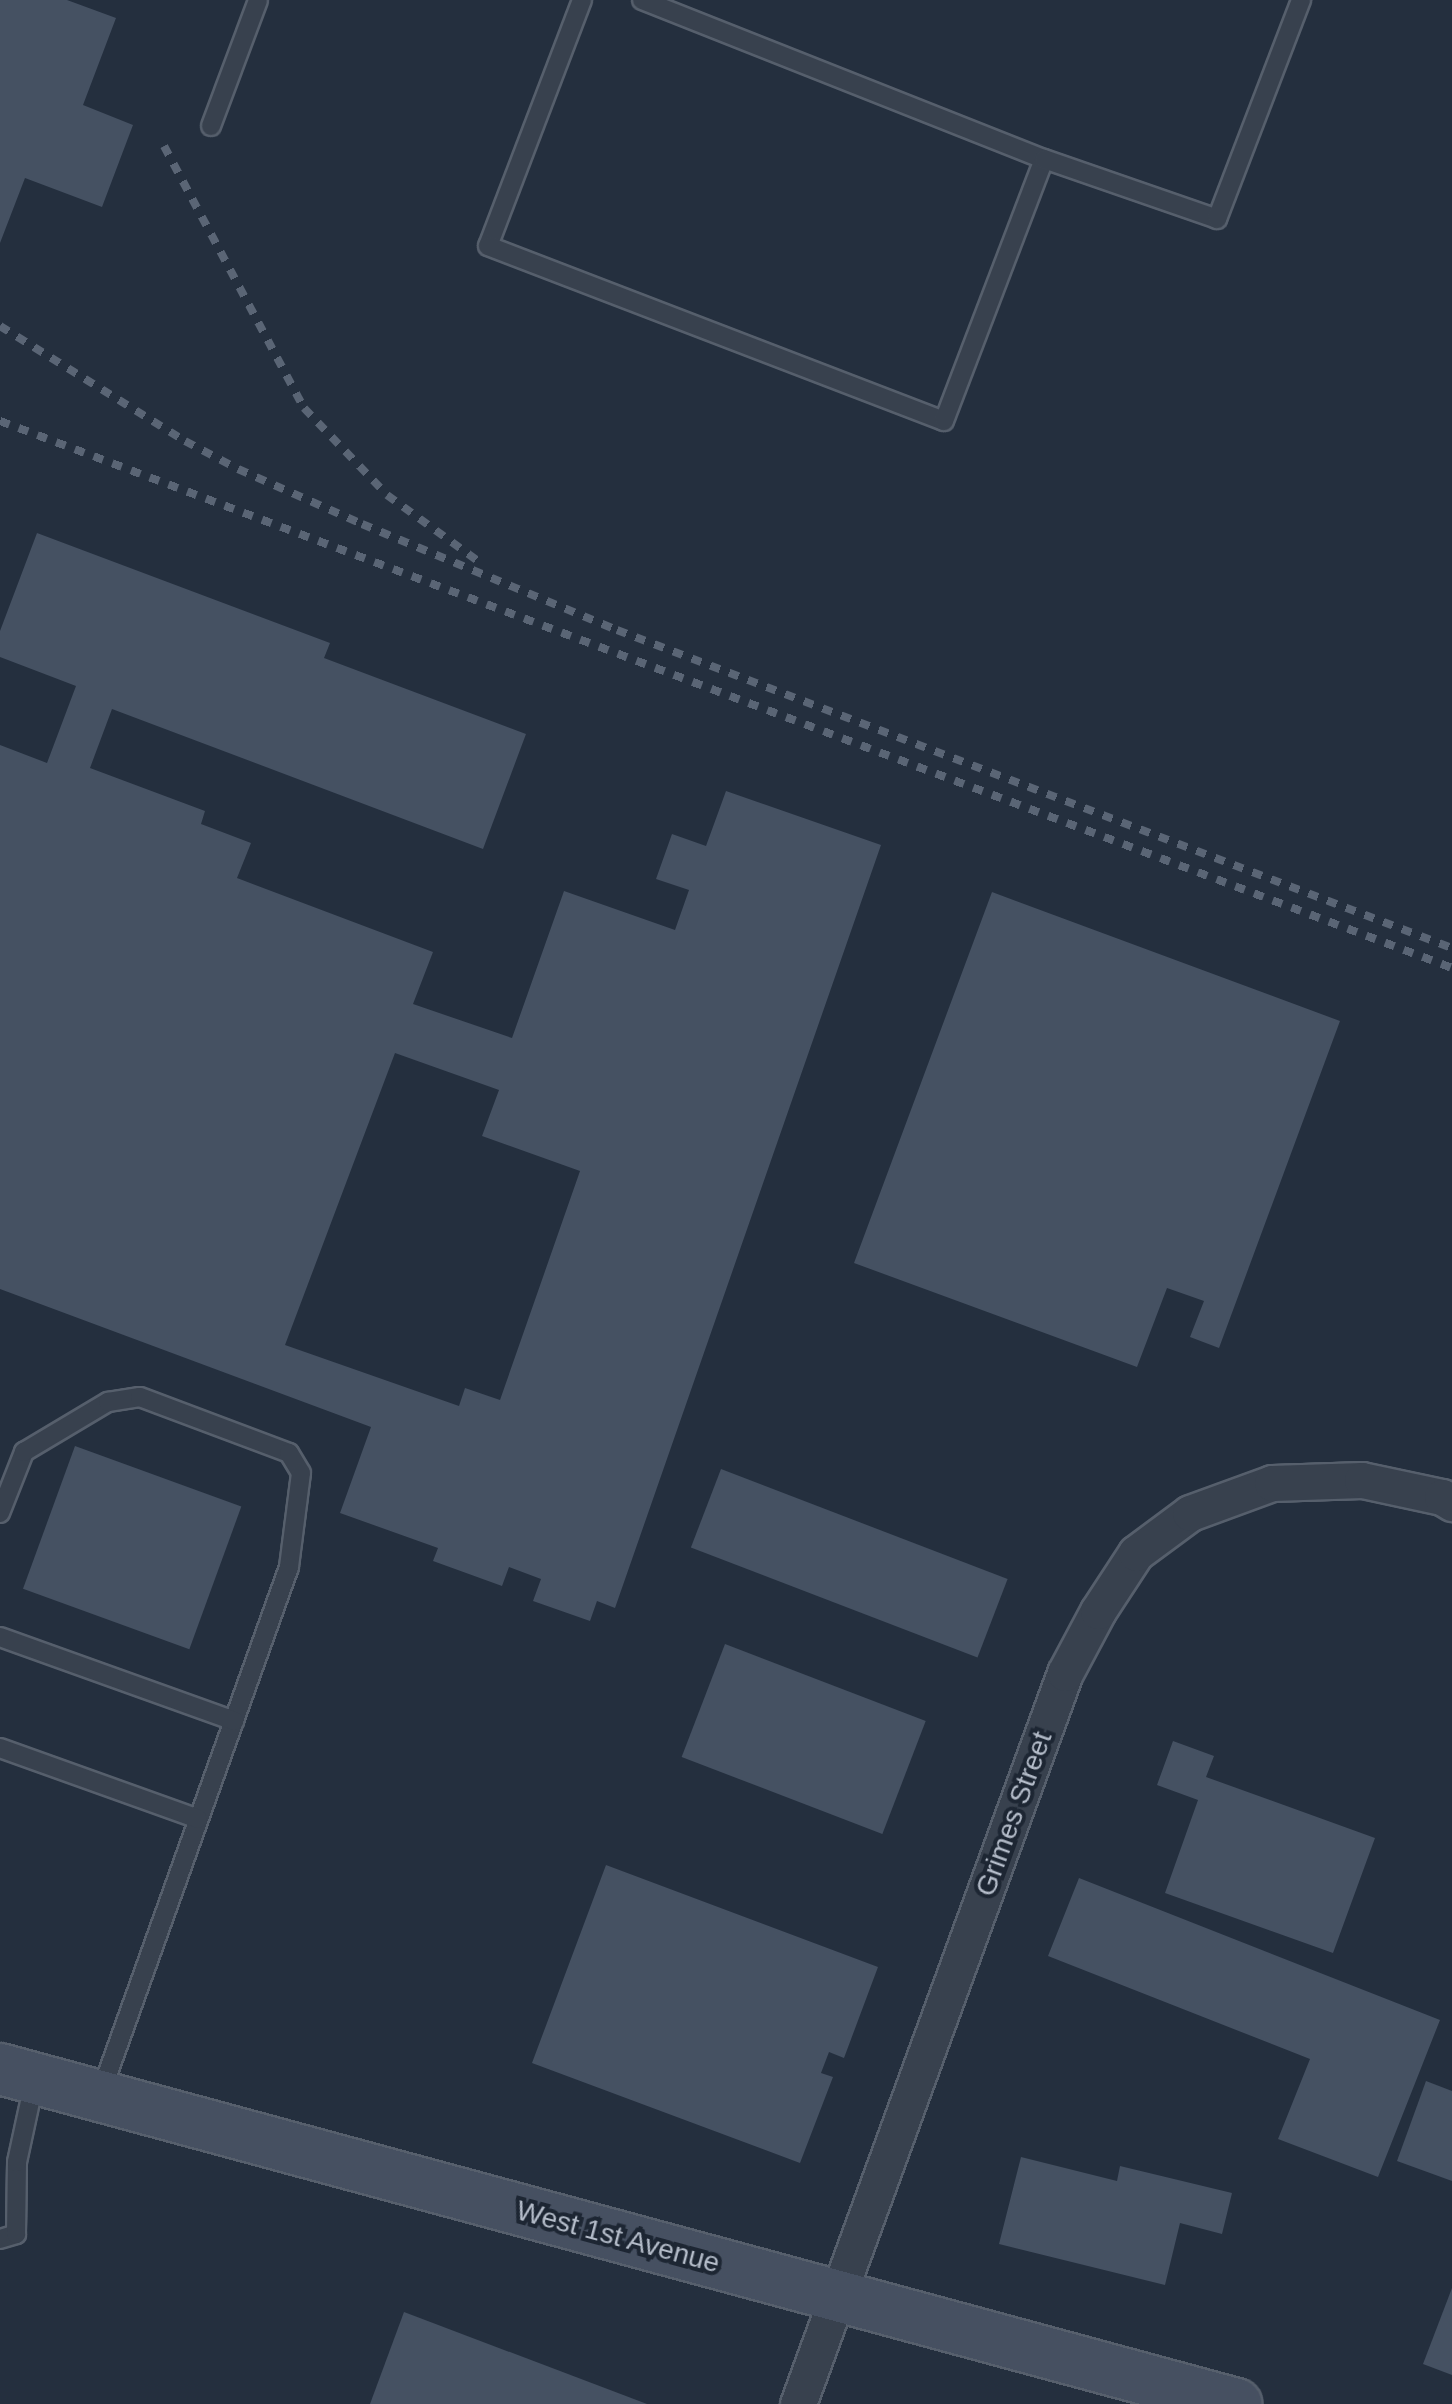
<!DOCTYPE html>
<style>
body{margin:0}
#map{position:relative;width:1452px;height:2404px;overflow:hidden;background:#242f3e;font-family:Helvetica,sans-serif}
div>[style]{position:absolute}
.building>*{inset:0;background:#455162;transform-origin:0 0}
.roads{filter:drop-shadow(2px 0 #565f6c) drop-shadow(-2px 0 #565f6c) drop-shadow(0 2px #565f6c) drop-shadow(0 -2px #565f6c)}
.lane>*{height:18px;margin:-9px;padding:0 9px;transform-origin:9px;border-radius:9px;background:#38414e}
.street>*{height:35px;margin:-17.5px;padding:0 17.5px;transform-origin:17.5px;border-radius:17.5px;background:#38414e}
.secondary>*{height:50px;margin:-25px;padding:0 25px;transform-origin:25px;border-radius:25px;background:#465061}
.rail>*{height:8px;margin-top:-4px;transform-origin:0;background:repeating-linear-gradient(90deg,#5a6575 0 10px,transparent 0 20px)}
span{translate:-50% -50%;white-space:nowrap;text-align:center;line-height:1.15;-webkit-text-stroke:8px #1d2633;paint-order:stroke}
.street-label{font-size:28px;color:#b4bcc9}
</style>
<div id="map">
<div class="building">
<i style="clip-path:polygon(0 0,67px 0,116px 18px,83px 105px,133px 125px,102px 207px,25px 178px,0 243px)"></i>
<i style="clip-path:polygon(evenodd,37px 533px,330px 643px,324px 658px,526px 734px,483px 849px,112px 709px,90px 768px,205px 811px,201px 824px,251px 843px,237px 878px,433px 952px,413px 1004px,512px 1038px,564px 891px,675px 930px,689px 890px,656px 879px,672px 834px,706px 846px,726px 791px,881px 845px,615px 1608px,597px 1601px,590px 1621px,533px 1601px,541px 1579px,509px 1567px,502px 1586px,433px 1561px,438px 1548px,340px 1513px,371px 1427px,0 1289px,0 745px,47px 763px,76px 686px,0 657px,0 631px,37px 533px,395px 1053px,499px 1090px,482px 1136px,580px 1171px,500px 1400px,465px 1388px,459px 1406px,285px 1345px,395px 1053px)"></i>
<i style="clip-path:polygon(992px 892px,1340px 1021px,1219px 1348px,1190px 1337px,1204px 1301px,1167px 1288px,1137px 1367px,854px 1263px)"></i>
<i style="left:75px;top:1446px;width:177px;height:152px;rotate:20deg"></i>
<i style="left:721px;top:1469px;width:307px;height:84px;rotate:21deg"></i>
<i style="left:725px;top:1644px;width:215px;height:121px;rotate:21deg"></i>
<i style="clip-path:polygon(1173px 1741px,1214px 1756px,1206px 1777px,1375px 1838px,1333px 1953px,1165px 1893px,1198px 1800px,1157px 1785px)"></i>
<i style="clip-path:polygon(606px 1865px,878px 1967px,844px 2058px,829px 2052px,821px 2073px,833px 2077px,800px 2163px,532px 2063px)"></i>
<i style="clip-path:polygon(1079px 1878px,1440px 2020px,1378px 2177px,1278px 2139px,1310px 2059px,1048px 1956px)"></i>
<i style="clip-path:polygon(1426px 2081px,1452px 2091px,1452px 2181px,1397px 2161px)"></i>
<i style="clip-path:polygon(1021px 2157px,1117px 2181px,1120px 2166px,1232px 2193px,1222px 2234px,1180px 2223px,1165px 2285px,999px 2244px)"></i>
<i style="clip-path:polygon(1452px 2288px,1452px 2375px,1423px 2364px)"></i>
<i style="clip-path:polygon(404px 2312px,647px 2404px,370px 2404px)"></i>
</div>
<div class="roads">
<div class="lane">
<i style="left:582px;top:0;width:263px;rotate:110.9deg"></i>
<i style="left:488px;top:246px;width:488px;rotate:21deg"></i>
<i style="left:944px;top:421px;width:280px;rotate:-69.1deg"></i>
<i style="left:642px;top:0;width:432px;rotate:21.6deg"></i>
<i style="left:1044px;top:159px;width:183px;rotate:19.1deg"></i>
<i style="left:1217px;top:219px;width:235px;rotate:-69deg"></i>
<i style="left:211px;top:126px;width:134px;rotate:-69.5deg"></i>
<i style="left:0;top:1513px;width:66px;rotate:-68.5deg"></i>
<i style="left:24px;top:1452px;width:98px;rotate:-30.8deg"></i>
<i style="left:108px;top:1402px;width:32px;rotate:-9deg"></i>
<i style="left:140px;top:1397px;width:159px;rotate:20.6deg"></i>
<i style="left:289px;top:1453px;width:23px;rotate:59deg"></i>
<i style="left:301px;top:1473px;width:95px;rotate:97.3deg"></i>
<i style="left:289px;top:1567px;width:561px;rotate:109.7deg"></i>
<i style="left:0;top:1637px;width:249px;rotate:19.7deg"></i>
<i style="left:0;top:1748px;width:210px;rotate:19.7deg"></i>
<i style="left:0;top:2239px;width:17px;rotate:-17deg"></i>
<i style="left:16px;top:2234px;width:72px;rotate:-89.2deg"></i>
<i style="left:17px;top:2162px;width:85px;rotate:-77.8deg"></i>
</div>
<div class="street">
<i style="left:798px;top:2404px;width:778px;rotate:-69.94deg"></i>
<i style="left:1065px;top:1673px;width:70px;rotate:-62deg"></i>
<i style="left:1098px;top:1611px;width:69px;rotate:-56.8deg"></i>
<i style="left:1136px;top:1553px;width:67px;rotate:-36.5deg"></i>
<i style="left:1190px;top:1513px;width:87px;rotate:-20.1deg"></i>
<i style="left:1272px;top:1483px;width:90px;rotate:-1.9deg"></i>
<i style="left:1362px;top:1480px;width:82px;rotate:12deg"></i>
<i style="left:1442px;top:1497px;width:12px;rotate:31deg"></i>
</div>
<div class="secondary">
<i style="left:0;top:2069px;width:1281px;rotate:15.16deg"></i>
</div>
</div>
<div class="rail">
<i style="left:164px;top:146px;width:297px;rotate:61.9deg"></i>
<i style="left:304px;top:408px;width:120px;rotate:46.3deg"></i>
<i style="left:387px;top:495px;width:112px;rotate:36deg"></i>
<i style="left:0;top:326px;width:218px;rotate:31.9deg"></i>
<i style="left:185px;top:441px;width:60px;rotate:27.8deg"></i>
<i style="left:238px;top:469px;width:136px;rotate:23.9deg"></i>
<i style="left:362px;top:524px;width:276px;rotate:22.6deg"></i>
<i style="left:617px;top:630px;width:894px;rotate:20.85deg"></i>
<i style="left:0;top:421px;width:1552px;rotate:20.64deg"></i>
</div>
<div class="street-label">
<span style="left:1014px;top:1814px;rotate:-70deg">Grimes Street</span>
<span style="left:618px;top:2237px;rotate:15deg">West 1st Avenue</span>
</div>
</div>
